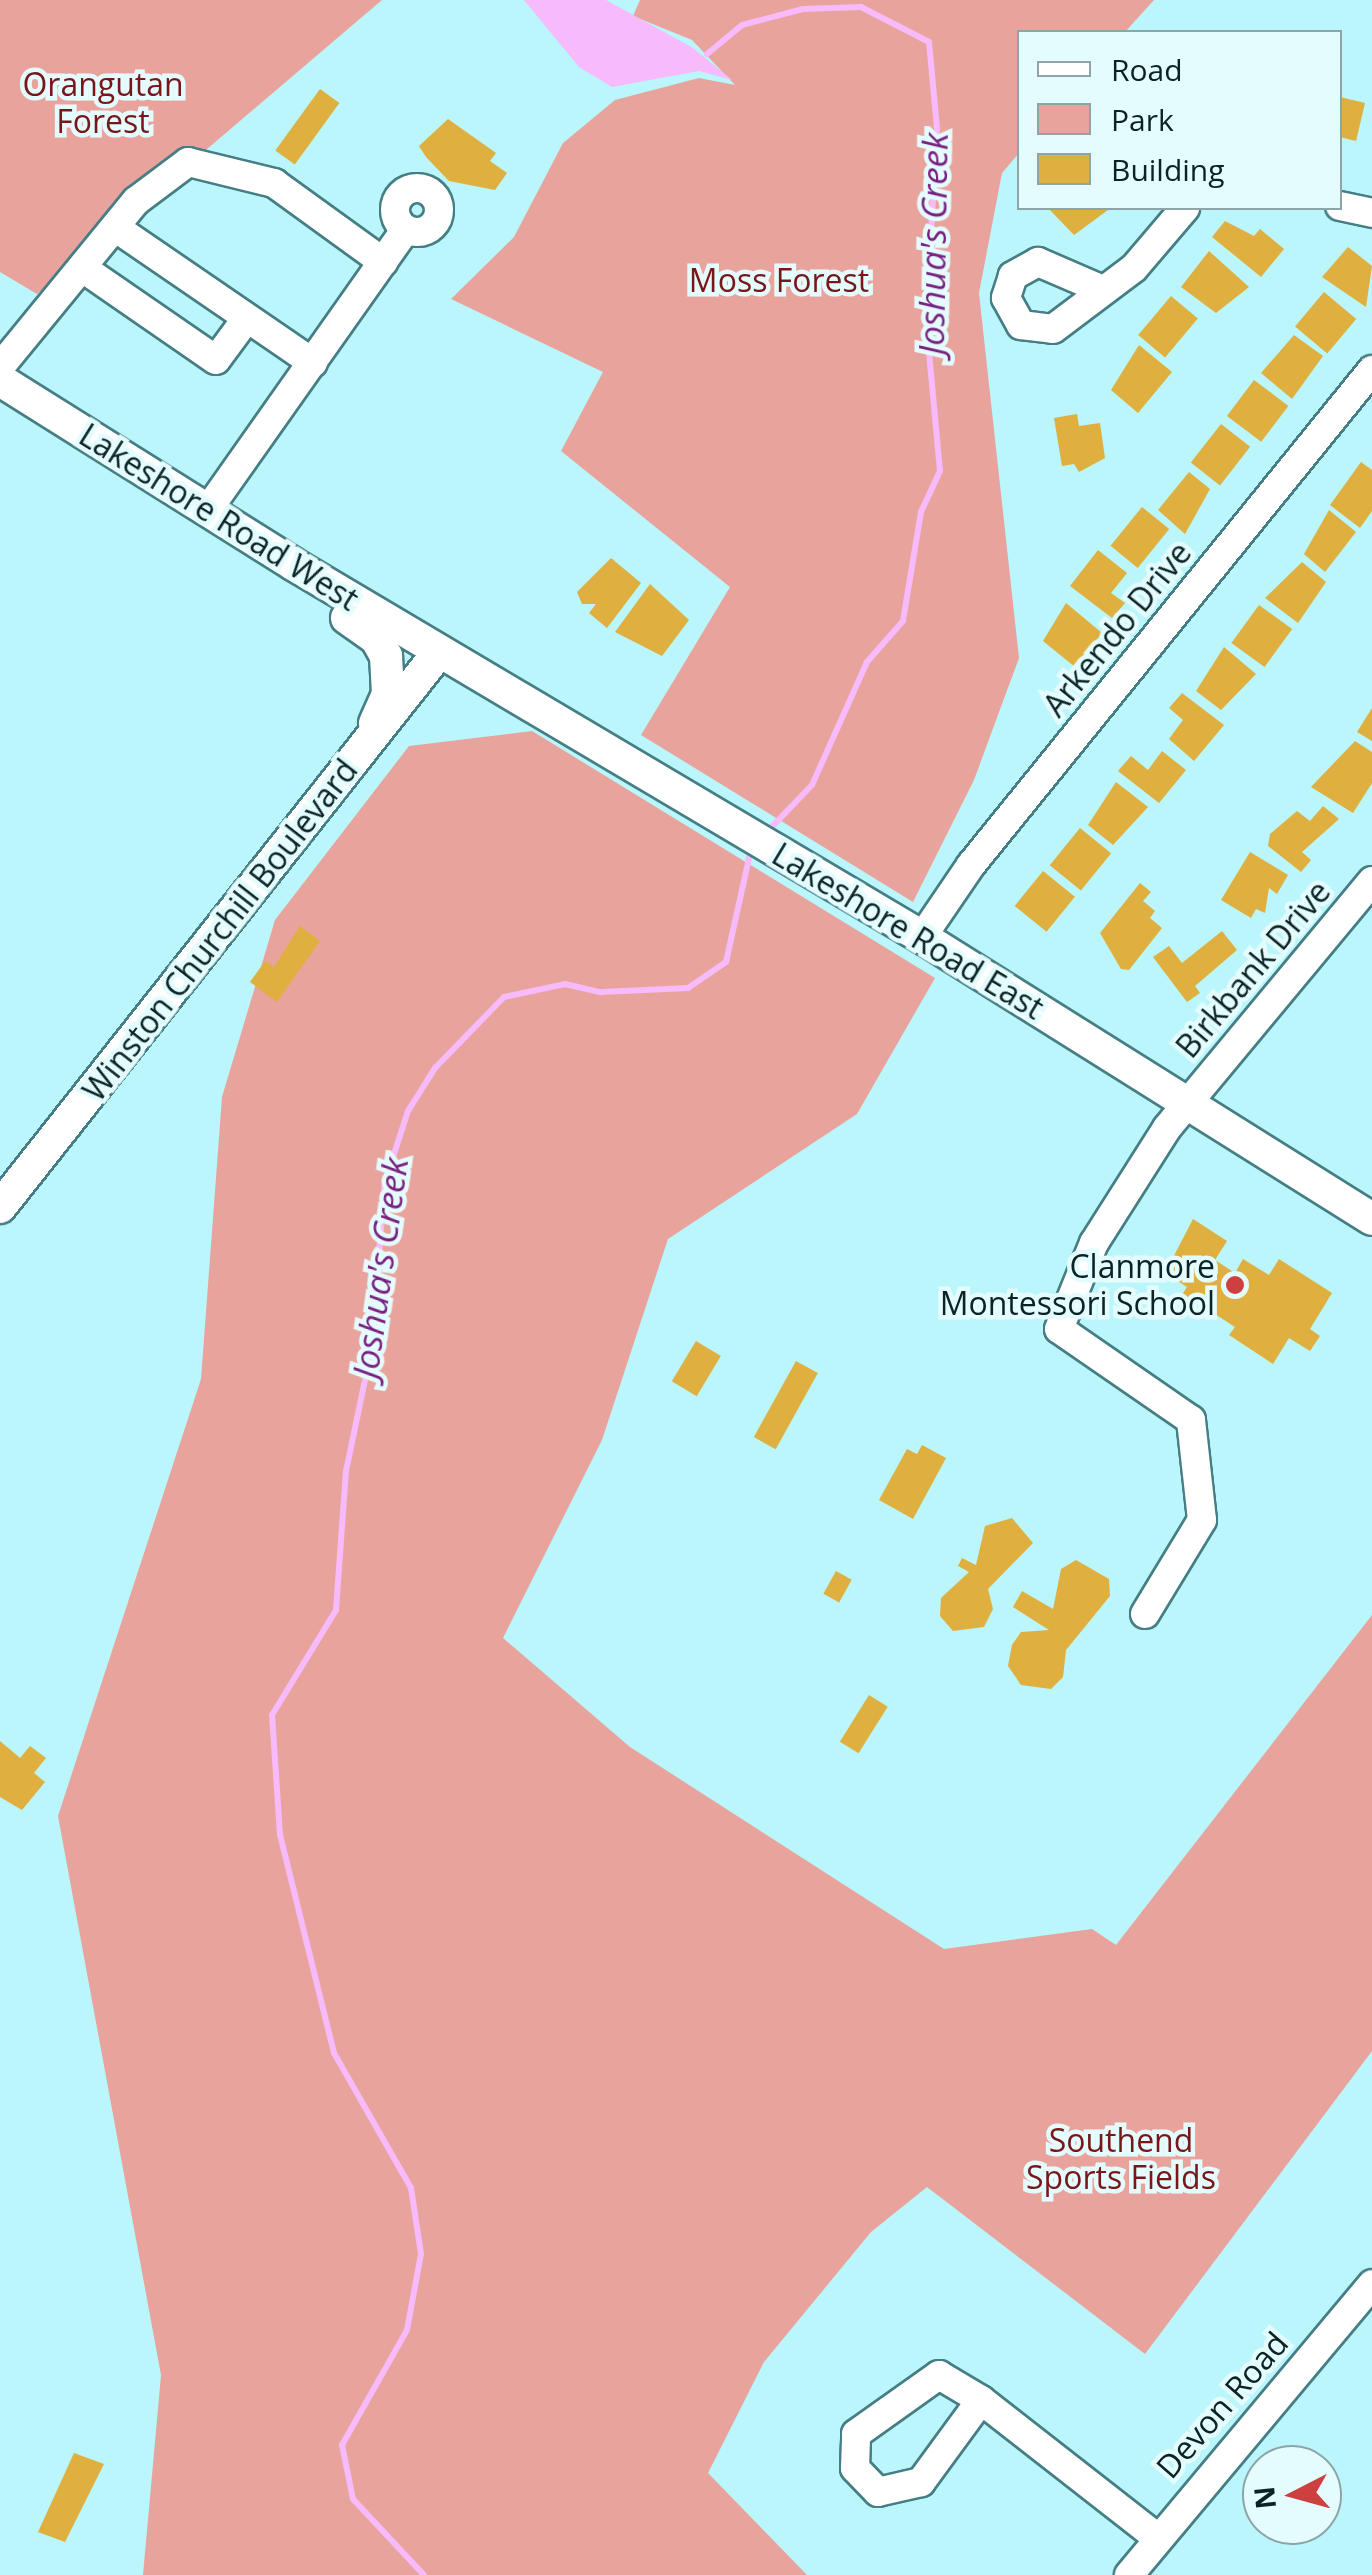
<!DOCTYPE html>
<style>
body{margin:0}
#map{position:relative;width:1372px;height:2575px;overflow:hidden;background:#baf6fc;font-family:"Open Sans",sans-serif}
div>[style]{position:absolute}
.green>*{inset:0;background:#e9a39d}
.water>*{inset:0;background:#f7bafa}
.stream>*{height:6px;margin:-3px;padding:0 3px;transform-origin:3px;border-radius:3px;background:#f7bafa}
.building>*{inset:0;background:#dfaf3f;transform-origin:0 0}
.roads{filter:drop-shadow(2px 0 #457e84) drop-shadow(-2px 0 #457e84) drop-shadow(0 2px #457e84) drop-shadow(0 -2px #457e84)}
.minor>*{height:28px;margin:-14px;padding:0 14px;transform-origin:14px;border-radius:14px;background:#fff}
.minor>.ring{margin:-14px;padding:0;box-sizing:content-box;background:none;border:28px solid #fff;border-radius:50%}
.major>*{height:32px;margin:-16px;padding:0 16px;transform-origin:16px;border-radius:16px;background:#fff}
.dots>*{width:28px;height:28px;translate:-50% -50%;box-sizing:border-box;border:5px solid #e5fcfe;border-radius:50%}
span{translate:-50% -50%;white-space:nowrap;text-align:center;line-height:1.15;-webkit-text-stroke:9px #e5fcfe;paint-order:stroke}
.park-label{font-size:32px;color:#791619}
.street-label{font-size:32px;color:#0a2325}
.poi-label{font-size:32px;color:#0a2325}
.right{translate:-100% -50%;text-align:right}
.water-label{font-size:35px;color:#79207f;font-style:italic}
.legend{position:absolute;left:1017px;top:30px;width:325px;height:180px;box-sizing:border-box;background:#e5fcfe;border:2px solid #8da5a7;margin:0;padding:12px 18px;list-style:none;font-size:30px;color:#0a2325}
.legend li{display:flex;align-items:center;gap:20px;height:50px}
.legend b{width:50px;border:2px solid #8da5a7}
.north{position:absolute;left:1242px;top:2445px;width:100px;height:100px;box-sizing:border-box;background:#e5fcfe;border:2px solid #8da5a7;border-radius:50%;rotate:264deg;font-size:28px;font-weight:700;line-height:40px;text-align:center;color:#0a2325}
.north::after{content:'';display:block;margin:auto;width:35px;height:45px;background:#ce3f3f;clip-path:polygon(50% 0,100% 100%,50% 72%,0 100%)}
</style>
<div id="map">
<div class="green">
<i style="clip-path:polygon(0 0,382px 0,37px 294px,0 272px)"></i>
<i style="clip-path:polygon(640px 0,1154px 0,1125px 32px,1019px 32px,1019px 153px,1002px 173px,979px 293px,1019px 658px,974px 780px,913px 902px,641px 735px,730px 587px,561px 451px,603px 372px,451px 299px,514px 237px,563px 143px,615px 100px,699px 78px,735px 85px,692px 40px,633px 16px)"></i>
<i style="clip-path:polygon(532px 731px,935px 978px,857px 1114px,668px 1239px,602px 1440px,503px 1638px,630px 1747px,944px 1949px,1092px 1929px,1116px 1945px,1372px 1615px,1372px 2051px,1145px 2354px,927px 2187px,871px 2232px,764px 2362px,708px 2473px,807px 2575px,143px 2575px,161px 2375px,58px 1816px,201px 1379px,222px 1097px,275px 920px,409px 746px)"></i>
</div>
<div class="water">
<i style="clip-path:polygon(524px 0,606px 0,693px 48px,732px 80px,699px 71px,612px 87px,579px 67px)"></i>
</div>
<div class="stream">
<i style="left:707px;top:54px;width:45px;rotate:-39.6deg"></i>
<i style="left:742px;top:25px;width:63px;rotate:-14.7deg"></i>
<i style="left:803px;top:9px;width:58px;rotate:-2deg"></i>
<i style="left:861px;top:7px;width:76px;rotate:27.2deg"></i>
<i style="left:929px;top:42px;width:87px;rotate:84.7deg"></i>
<i style="left:937px;top:129px;width:191px;rotate:93.3deg"></i>
<i style="left:926px;top:320px;width:152px;rotate:84.7deg"></i>
<i style="left:940px;top:471px;width:45px;rotate:114.9deg"></i>
<i style="left:921px;top:512px;width:110px;rotate:99.4deg"></i>
<i style="left:903px;top:621px;width:55px;rotate:131.3deg"></i>
<i style="left:867px;top:662px;width:135px;rotate:114.1deg"></i>
<i style="left:812px;top:785px;width:66px;rotate:133.8deg"></i>
<i style="left:424px;top:2575px;width:104px;rotate:-133.1deg"></i>
<i style="left:353px;top:2499px;width:55px;rotate:-101.5deg"></i>
<i style="left:342px;top:2445px;width:132px;rotate:-60.5deg"></i>
<i style="left:407px;top:2330px;width:77px;rotate:-79.6deg"></i>
<i style="left:421px;top:2254px;width:67px;rotate:-98.6deg"></i>
<i style="left:411px;top:2188px;width:155px;rotate:-119.7deg"></i>
<i style="left:334px;top:2053px;width:225px;rotate:-103.9deg"></i>
<i style="left:280px;top:1835px;width:120px;rotate:-93.8deg"></i>
<i style="left:272px;top:1715px;width:123px;rotate:-58.6deg"></i>
<i style="left:336px;top:1610px;width:139px;rotate:-85.9deg"></i>
<i style="left:346px;top:1471px;width:123px;rotate:-78.2deg"></i>
<i style="left:371px;top:1351px;width:170px;rotate:-85.3deg"></i>
<i style="left:385px;top:1182px;width:75px;rotate:-72.1deg"></i>
<i style="left:408px;top:1111px;width:51px;rotate:-57.9deg"></i>
<i style="left:435px;top:1068px;width:99px;rotate:-45.8deg"></i>
<i style="left:504px;top:997px;width:62px;rotate:-12deg"></i>
<i style="left:565px;top:984px;width:37px;rotate:13deg"></i>
<i style="left:601px;top:992px;width:87px;rotate:-2.6deg"></i>
<i style="left:688px;top:988px;width:46px;rotate:-34.4deg"></i>
<i style="left:726px;top:962px;width:116px;rotate:-77.5deg"></i>
</div>
<div class="building">
<i style="left:320px;top:89px;width:24px;height:76px;rotate:36deg"></i>
<i style="clip-path:polygon(1340px 97px,1365px 103px,1356px 141px,1340px 137px)"></i>
<i style="clip-path:polygon(448px 119px,496px 153px,490px 161px,507px 173px,495px 190px,449px 181px,426px 157px,419px 146px)"></i>
<i style="clip-path:polygon(1048px 208px,1105px 208px,1108px 210px,1074px 235px)"></i>
<i style="clip-path:polygon(1225px 221px,1254px 236px,1260px 229px,1284px 249px,1261px 277px,1212px 237px)"></i>
<i style="clip-path:polygon(1348px 247px,1372px 266px,1366px 307px,1322px 277px)"></i>
<i style="clip-path:polygon(1209px 251px,1249px 287px,1216px 313px,1181px 287px)"></i>
<i style="left:1324px;top:292px;width:42px;height:45px;rotate:40deg"></i>
<i style="left:1171px;top:296px;width:35px;height:51px;rotate:40deg"></i>
<i style="clip-path:polygon(1294px 335px,1323px 356px,1292px 399px,1261px 373px)"></i>
<i style="clip-path:polygon(1139px 345px,1172px 372px,1138px 413px,1111px 390px)"></i>
<i style="left:1254px;top:380px;width:43px;height:45px;rotate:37deg"></i>
<i style="clip-path:polygon(1077px 414px,1079px 426px,1100px 423px,1105px 458px,1079px 472px,1074px 464px,1062px 466px,1054px 418px)"></i>
<i style="left:1221px;top:424px;width:37px;height:49px;rotate:38deg"></i>
<i style="clip-path:polygon(1361px 462px,1372px 470px,1372px 511px,1360px 528px,1330px 505px)"></i>
<i style="clip-path:polygon(1189px 472px,1210px 489px,1185px 534px,1158px 510px)"></i>
<i style="left:1142px;top:507px;width:35px;height:50px;rotate:39deg"></i>
<i style="clip-path:polygon(1329px 510px,1356px 532px,1325px 572px,1304px 554px)"></i>
<i style="clip-path:polygon(1098px 550px,1127px 573px,1111px 593px,1125px 603px,1112px 618px,1070px 586px)"></i>
<i style="clip-path:polygon(611px 558px,641px 583px,607px 628px,589px 613px,596px 604px,582px 604px,577px 592px)"></i>
<i style="clip-path:polygon(1302px 562px,1326px 582px,1298px 623px,1265px 598px)"></i>
<i style="clip-path:polygon(650px 584px,689px 620px,662px 656px,615px 632px)"></i>
<i style="clip-path:polygon(1066px 603px,1102px 633px,1075px 667px,1043px 641px)"></i>
<i style="left:1259px;top:605px;width:41px;height:47px;rotate:36deg"></i>
<i style="clip-path:polygon(1224px 647px,1256px 674px,1221px 710px,1196px 691px)"></i>
<i style="clip-path:polygon(1182px 693px,1224px 725px,1194px 761px,1169px 739px,1183px 720px,1169px 708px)"></i>
<i style="clip-path:polygon(1372px 708px,1372px 741px,1357px 732px)"></i>
<i style="clip-path:polygon(1355px 741px,1372px 752px,1372px 783px,1353px 813px,1311px 787px)"></i>
<i style="clip-path:polygon(1162px 751px,1186px 770px,1159px 803px,1118px 771px,1131px 756px,1148px 770px)"></i>
<i style="clip-path:polygon(1116px 782px,1148px 807px,1113px 845px,1088px 825px)"></i>
<i style="clip-path:polygon(1323px 806px,1339px 819px,1302px 852px,1311px 860px,1301px 872px,1268px 846px,1270px 834px,1297px 811px,1310px 821px)"></i>
<i style="left:1080px;top:828px;width:40px;height:48px;rotate:39deg"></i>
<i style="clip-path:polygon(1250px 852px,1288px 875px,1277px 894px,1269px 888px,1265px 913px,1256px 909px,1251px 918px,1221px 900px)"></i>
<i style="left:1043px;top:871px;width:41px;height:45px;rotate:39deg"></i>
<i style="clip-path:polygon(1140px 883px,1151px 892px,1143px 901px,1155px 911px,1150px 918px,1162px 928px,1129px 970px,1121px 969px,1100px 933px)"></i>
<i style="clip-path:polygon(300px 926px,320px 941px,277px 1002px,250px 982px,265px 961px,274px 967px)"></i>
<i style="clip-path:polygon(1222px 931px,1237px 950px,1195px 986px,1200px 993px,1187px 1002px,1153px 957px,1169px 946px,1182px 963px)"></i>
<i style="clip-path:polygon(1193px 1219px,1227px 1241px,1215px 1260px,1235px 1273px,1243px 1259px,1269px 1275px,1279px 1259px,1332px 1293px,1310px 1329px,1320px 1336px,1310px 1351px,1289px 1338px,1273px 1364px,1229px 1335px,1235px 1327px,1193px 1300px,1188px 1308px,1178px 1301px,1187px 1287px,1165px 1273px)"></i>
<i style="left:696px;top:1341px;width:29px;height:47px;rotate:31deg"></i>
<i style="left:796px;top:1361px;width:25px;height:87px;rotate:29deg"></i>
<i style="clip-path:polygon(922px 1445px,946px 1458px,913px 1519px,879px 1500px,907px 1449px,917px 1454px)"></i>
<i style="clip-path:polygon(1012px 1518px,1033px 1543px,988px 1589px,993px 1609px,984px 1627px,953px 1631px,940px 1616px,941px 1598px,969px 1572px,958px 1566px,962px 1558px,976px 1565px,985px 1526px)"></i>
<i style="clip-path:polygon(1076px 1560px,1109px 1579px,1110px 1596px,1066px 1650px,1063px 1677px,1051px 1689px,1021px 1685px,1008px 1666px,1012px 1645px,1021px 1632px,1049px 1630px,1013px 1607px,1022px 1591px,1053px 1609px,1061px 1569px)"></i>
<i style="left:836px;top:1571px;width:18px;height:26px;rotate:29deg"></i>
<i style="left:869px;top:1695px;width:22px;height:55px;rotate:32deg"></i>
<i style="clip-path:polygon(0 1741px,20px 1758px,30px 1746px,46px 1758px,34px 1773px,45px 1782px,22px 1810px,0 1797px)"></i>
<i style="clip-path:polygon(74px 2453px,104px 2464px,65px 2542px,38px 2532px)"></i>
</div>
<div class="roads">
<div class="minor">
<i class="ring" style="left:395px;top:188px;width:16px;height:16px"></i>
<i style="left:1340px;top:206px;width:33px;rotate:12deg"></i>
<i style="left:119px;top:230px;width:235px;rotate:34.4deg"></i>
<i style="left:84px;top:269px;width:160px;rotate:34.6deg"></i>
<i style="left:216px;top:360px;width:52px;rotate:-53.6deg"></i>
<i style="left:1103px;top:290px;width:71px;rotate:-156.7deg"></i>
<i style="left:1038px;top:262px;width:29px;rotate:151deg"></i>
<i style="left:1013px;top:276px;width:23px;rotate:108deg"></i>
<i style="left:1006px;top:298px;width:31px;rotate:61deg"></i>
<i style="left:1021px;top:325px;width:32px;rotate:7deg"></i>
<i style="left:1053px;top:329px;width:101px;rotate:-37deg"></i>
<i style="left:1134px;top:268px;width:79px;rotate:-49.6deg"></i>
<i style="left:0;top:367px;width:215px;rotate:-50.7deg"></i>
<i style="left:136px;top:201px;width:65px;rotate:-36.9deg"></i>
<i style="left:188px;top:162px;width:89px;rotate:13.7deg"></i>
<i style="left:274px;top:183px;width:135px;rotate:35.9deg"></i>
<i style="left:207px;top:511px;width:345px;rotate:-54.8deg"></i>
<i style="left:922px;top:937px;width:87px;rotate:-55.8deg"></i>
<i style="left:971px;top:865px;width:637px;rotate:-50.99deg"></i>
<i style="left:1145px;top:1614px;width:110px;rotate:-58.8deg"></i>
<i style="left:1202px;top:1520px;width:101px;rotate:-96.3deg"></i>
<i style="left:1191px;top:1420px;width:160px;rotate:-145.4deg"></i>
<i style="left:1059px;top:1329px;width:93px;rotate:-67.9deg"></i>
<i style="left:1094px;top:1243px;width:136px;rotate:-57.6deg"></i>
<i style="left:1167px;top:1128px;width:321px;rotate:-50.3deg"></i>
<i style="left:981px;top:2400px;width:102px;rotate:126.2deg"></i>
<i style="left:921px;top:2482px;width:44px;rotate:166.9deg"></i>
<i style="left:878px;top:2492px;width:33px;rotate:-134deg"></i>
<i style="left:855px;top:2468px;width:34px;rotate:-88deg"></i>
<i style="left:856px;top:2434px;width:102px;rotate:-35.4deg"></i>
<i style="left:939px;top:2375px;width:49px;rotate:30.8deg"></i>
<i style="left:981px;top:2400px;width:221px;rotate:38deg"></i>
<i style="left:1129px;top:2575px;width:379px;rotate:-50.1deg"></i>
</div>
<div class="major">
<i style="left:0;top:380px;width:346px;rotate:32.1deg"></i>
<i style="left:293px;top:564px;width:731px;rotate:30.67deg"></i>
<i style="left:922px;top:937px;width:531px;rotate:32.07deg"></i>
<i style="left:347px;top:618px;width:35px;rotate:35deg"></i>
<i style="left:376px;top:638px;width:21px;rotate:61deg"></i>
<i style="left:386px;top:656px;width:38px;rotate:87deg"></i>
<i style="left:388px;top:694px;width:32px;rotate:114deg"></i>
<i style="left:0;top:1207px;width:708px;rotate:-51.66deg"></i>
</div>
</div>
<div class="dots">
<i style="left:1235px;top:1285px;background:#ce3f3f"></i>
</div>
<div class="park-label">
<span style="left:103px;top:103px">Orangutan<br>Forest</span>
<span style="left:779px;top:280px">Moss Forest</span>
<span style="left:1121px;top:2159px">Southend<br>Sports Fields</span>
</div>
<div class="street-label">
<span style="left:219px;top:517px;rotate:32deg">Lakeshore Road West</span>
<span style="left:1117px;top:629px;rotate:-51deg">Arkendo Drive</span>
<span style="left:220px;top:930px;rotate:-52deg">Winston Churchill Boulevard</span>
<span style="left:908px;top:931px;rotate:31deg">Lakeshore Road East</span>
<span style="left:1253px;top:969px;rotate:-50deg">Birkbank Drive</span>
<span style="left:1222px;top:2405px;rotate:-49deg">Devon Road</span>
</div>
<div class="poi-label">
<span class="right" style="left:1215px;top:1285px">Clanmore<br>Montessori School</span>
</div>
<div class="water-label">
<span style="left:933px;top:244px;rotate:-89deg">Joshua's Creek</span>
<span style="left:380px;top:1268px;rotate:-82deg">Joshua's Creek</span>
</div>
<ul class="legend">
<li><b style="height:12px;background:#fff"></b>Road</li>
<li><b style="height:28px;background:#e9a39d"></b>Park</li>
<li><b style="height:28px;background:#dfaf3f"></b>Building</li>
</ul>
<div class="north">N</div>
</div>
